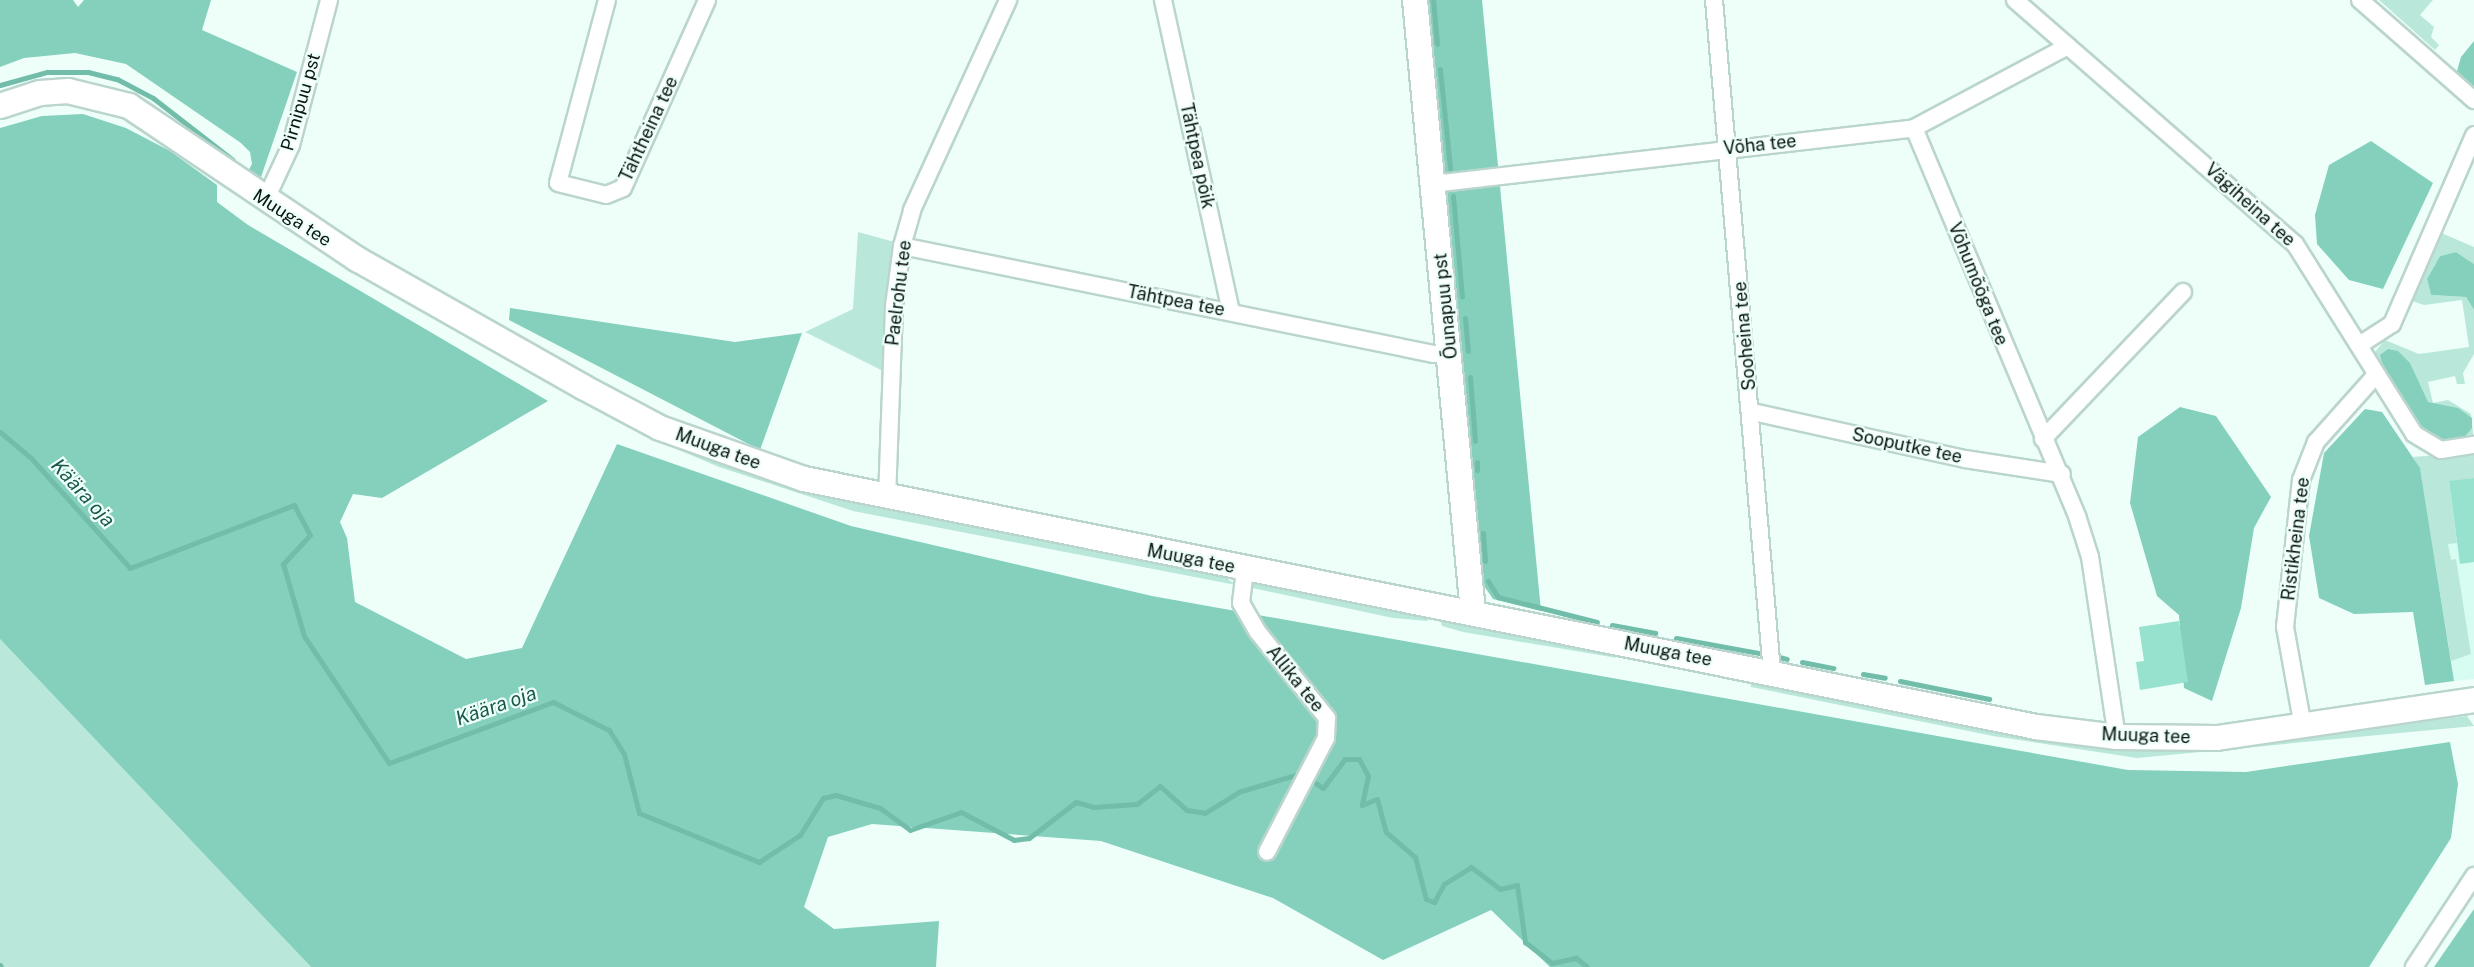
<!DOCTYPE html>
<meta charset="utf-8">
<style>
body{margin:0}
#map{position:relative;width:2474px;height:967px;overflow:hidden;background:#eefffa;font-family:"Public Sans",sans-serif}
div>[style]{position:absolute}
.built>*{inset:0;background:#d7fcf1}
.green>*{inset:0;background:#b9e8db}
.forest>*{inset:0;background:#84d0bd}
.stream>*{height:5px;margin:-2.5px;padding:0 2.5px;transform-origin:2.5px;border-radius:2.5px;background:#71bdaa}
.building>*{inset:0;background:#96e2ce}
.roads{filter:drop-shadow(2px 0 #bad5cd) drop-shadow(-2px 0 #bad5cd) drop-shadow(0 2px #bad5cd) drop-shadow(0 -2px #bad5cd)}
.street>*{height:16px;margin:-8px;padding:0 8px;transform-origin:8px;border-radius:8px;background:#fff}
.secondary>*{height:24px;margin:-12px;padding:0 12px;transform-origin:12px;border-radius:12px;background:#fff}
span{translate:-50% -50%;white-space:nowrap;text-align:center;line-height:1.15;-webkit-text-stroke:4.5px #eefffa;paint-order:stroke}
.street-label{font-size:18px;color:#0b1513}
.water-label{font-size:20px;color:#1a584b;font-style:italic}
</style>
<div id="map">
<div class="built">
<i style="clip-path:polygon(2474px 461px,2474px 679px,2454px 681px,2423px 487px)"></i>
</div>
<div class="green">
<i style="clip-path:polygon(2379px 0,2433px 0,2420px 15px,2434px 27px,2431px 37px,2439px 45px,2435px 50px)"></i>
<i style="clip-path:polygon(858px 232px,898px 243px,886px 301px,891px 330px,887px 373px,805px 332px,853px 309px)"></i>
<i style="clip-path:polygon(2439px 232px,2474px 247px,2474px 264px,2456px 252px,2440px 256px,2427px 279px,2431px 295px,2466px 297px,2474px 310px,2474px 354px,2463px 373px,2465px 384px,2457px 384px,2455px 376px,2428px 382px,2433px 403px,2448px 400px,2471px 414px,2474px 442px,2425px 438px,2376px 363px,2374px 353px,2385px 340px,2419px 354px,2469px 347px,2462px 300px,2424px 305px,2409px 300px)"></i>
<i style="clip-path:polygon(660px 442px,880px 507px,1221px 574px,1236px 585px,853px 511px,719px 467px)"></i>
<i style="clip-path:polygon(2474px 452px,2474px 478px,2449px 482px,2457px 543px,2448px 544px,2451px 560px,2456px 559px,2471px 654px,2451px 661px,2420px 469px,2413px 457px)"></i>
<i style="clip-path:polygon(1256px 580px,1431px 617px,1427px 621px,1393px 618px,1248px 587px)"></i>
<i style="clip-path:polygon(1439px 617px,1603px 652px,1617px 658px,1463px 632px,1442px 626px)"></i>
<i style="clip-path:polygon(0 639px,311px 967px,0 967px)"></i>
<i style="clip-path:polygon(1750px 679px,1917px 712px,2302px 737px,2467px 716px,2474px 726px,2137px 758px,1993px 736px,1751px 687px)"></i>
</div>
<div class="forest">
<i style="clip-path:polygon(0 0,73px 0,78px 7px,84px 0,211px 0,202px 30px,297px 72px,260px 180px,246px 175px,252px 164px,250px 152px,241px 143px,126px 64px,75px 53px,24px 58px,0 67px)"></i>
<i style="clip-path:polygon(1424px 0,1482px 0,1541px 611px,1493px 599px,1484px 586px)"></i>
<i style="clip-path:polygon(2474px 41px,2474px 106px,2467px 108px,2451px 92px,2461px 57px)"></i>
<i style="clip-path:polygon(83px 114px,126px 128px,170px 151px,217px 185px,217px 202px,248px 225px,548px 401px,382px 498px,353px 494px,340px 522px,347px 538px,355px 602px,466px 659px,522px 648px,617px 444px,851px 526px,1152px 596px,2128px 770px,2246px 772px,2450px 742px,2458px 784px,2451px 838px,2369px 967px,1550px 967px,1491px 910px,1383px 960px,1273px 898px,1101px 841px,872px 824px,828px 837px,804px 907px,834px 929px,939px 921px,936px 967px,311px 967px,0 639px,0 128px,42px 116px)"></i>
<i style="clip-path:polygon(2371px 141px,2433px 183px,2383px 289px,2349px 280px,2317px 244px,2315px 215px,2329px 165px)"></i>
<i style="clip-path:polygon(2456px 252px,2474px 264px,2474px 310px,2466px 297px,2431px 295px,2427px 279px,2440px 256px)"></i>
<i style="clip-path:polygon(510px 308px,735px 342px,802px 333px,760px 450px,509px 320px)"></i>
<i style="clip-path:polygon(2388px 349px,2398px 351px,2410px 363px,2428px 402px,2458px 408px,2472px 418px,2472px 428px,2462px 440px,2444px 443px,2431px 438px,2414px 421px,2385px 375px,2380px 355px)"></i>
<i style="clip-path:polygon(2180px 407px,2216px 416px,2271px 497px,2254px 528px,2241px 608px,2212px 701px,2184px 688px,2179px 615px,2157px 596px,2130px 503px,2138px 437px)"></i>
<i style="clip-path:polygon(2365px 409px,2382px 412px,2420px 468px,2454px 681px,2425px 685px,2413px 612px,2354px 614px,2319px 598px,2309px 536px,2324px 453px)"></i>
<i style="clip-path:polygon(2474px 909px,2474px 967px,2434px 967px)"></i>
</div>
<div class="stream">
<i style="left:1433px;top:0;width:44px;rotate:84.8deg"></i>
<i style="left:1440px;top:69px;width:100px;rotate:84.2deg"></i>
<i style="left:0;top:85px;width:49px;rotate:-15.5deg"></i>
<i style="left:47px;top:72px;width:41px"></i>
<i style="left:88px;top:72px;width:30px;rotate:14deg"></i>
<i style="left:117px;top:79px;width:41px;rotate:27.8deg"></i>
<i style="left:153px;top:98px;width:101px;rotate:37.8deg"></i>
<i style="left:1453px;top:196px;width:101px;rotate:84.9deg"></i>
<i style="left:1465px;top:318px;width:33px;rotate:85deg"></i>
<i style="left:1470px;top:377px;width:64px;rotate:85.5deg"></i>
<i style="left:0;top:432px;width:40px;rotate:40deg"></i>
<i style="left:31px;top:458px;width:148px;rotate:48deg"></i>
<i style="left:130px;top:568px;width:176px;rotate:-21deg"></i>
<i style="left:294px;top:505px;width:34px;rotate:62deg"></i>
<i style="left:310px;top:535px;width:40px;rotate:133deg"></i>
<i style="left:283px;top:564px;width:75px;rotate:73.7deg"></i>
<i style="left:304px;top:636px;width:153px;rotate:56.2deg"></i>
<i style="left:389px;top:763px;width:175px;rotate:-20.4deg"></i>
<i style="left:553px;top:702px;width:63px;rotate:26.6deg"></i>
<i style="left:609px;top:730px;width:28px;rotate:58deg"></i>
<i style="left:624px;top:754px;width:61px;rotate:75.7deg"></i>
<i style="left:639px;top:813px;width:130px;rotate:22.2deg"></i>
<i style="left:759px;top:862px;width:49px;rotate:-33.4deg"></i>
<i style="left:800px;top:835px;width:44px;rotate:-58.1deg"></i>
<i style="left:823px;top:798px;width:13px;rotate:-13deg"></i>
<i style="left:836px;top:795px;width:46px;rotate:16.5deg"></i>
<i style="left:880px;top:808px;width:37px;rotate:36deg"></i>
<i style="left:910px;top:830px;width:54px;rotate:-19.4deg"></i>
<i style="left:961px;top:812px;width:60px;rotate:27.8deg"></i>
<i style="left:1014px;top:840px;width:15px;rotate:-8deg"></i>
<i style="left:1029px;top:838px;width:59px;rotate:-37.5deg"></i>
<i style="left:1076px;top:802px;width:18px;rotate:16deg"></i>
<i style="left:1093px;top:807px;width:44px;rotate:-3.9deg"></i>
<i style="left:1137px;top:804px;width:29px;rotate:-38deg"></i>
<i style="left:1160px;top:786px;width:36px;rotate:42deg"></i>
<i style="left:1187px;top:810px;width:18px;rotate:9deg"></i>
<i style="left:1205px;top:813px;width:39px;rotate:-32deg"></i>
<i style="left:1238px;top:792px;width:64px;rotate:-16.4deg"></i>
<i style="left:1477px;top:462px;width:8px;rotate:90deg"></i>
<i style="left:1483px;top:533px;width:28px;rotate:86deg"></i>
<i style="left:1488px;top:581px;width:19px;rotate:58deg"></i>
<i style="left:1498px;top:597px;width:102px;rotate:14.2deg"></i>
<i style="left:1612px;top:625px;width:44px;rotate:10.5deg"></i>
<i style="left:1676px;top:638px;width:89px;rotate:10.3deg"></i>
<i style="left:1779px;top:657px;width:8px;rotate:14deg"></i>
<i style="left:1802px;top:662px;width:32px;rotate:11deg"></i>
<i style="left:1863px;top:674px;width:22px;rotate:10deg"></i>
<i style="left:1900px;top:681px;width:91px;rotate:11.4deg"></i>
<i style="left:1311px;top:780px;width:14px;rotate:34deg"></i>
<i style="left:1323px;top:788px;width:36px;rotate:-53deg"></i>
<i style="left:1345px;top:759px;width:14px"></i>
<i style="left:1359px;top:759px;width:19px;rotate:62deg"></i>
<i style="left:1368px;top:776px;width:30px;rotate:102deg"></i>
<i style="left:1362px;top:805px;width:16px;rotate:-22deg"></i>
<i style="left:1377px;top:799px;width:34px;rotate:75deg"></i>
<i style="left:1386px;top:832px;width:38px;rotate:41deg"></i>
<i style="left:1415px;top:857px;width:43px;rotate:75.3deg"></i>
<i style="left:1426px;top:899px;width:9px;rotate:21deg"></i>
<i style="left:1434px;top:902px;width:21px;rotate:-61deg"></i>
<i style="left:1444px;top:884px;width:32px;rotate:-32deg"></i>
<i style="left:1471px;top:867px;width:36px;rotate:37deg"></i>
<i style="left:1500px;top:889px;width:17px;rotate:-13deg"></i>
<i style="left:1517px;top:885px;width:58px;rotate:82deg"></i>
<i style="left:1525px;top:942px;width:34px;rotate:38deg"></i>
<i style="left:1552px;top:963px;width:25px;rotate:-12deg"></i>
<i style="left:1576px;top:958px;width:14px;rotate:39deg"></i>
<i style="left:0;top:965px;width:2px;rotate:63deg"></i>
</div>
<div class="building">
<i style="clip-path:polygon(2474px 478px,2474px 562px,2460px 564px,2449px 481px)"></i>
<i style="clip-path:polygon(2179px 621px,2188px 682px,2140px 690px,2136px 662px,2144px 661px,2139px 627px)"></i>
</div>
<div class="roads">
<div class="street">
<i style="left:607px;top:0;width:189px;rotate:105deg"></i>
<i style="left:558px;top:183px;width:49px;rotate:14deg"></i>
<i style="left:606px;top:195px;width:18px;rotate:-22deg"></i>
<i style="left:623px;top:188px;width:206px;rotate:-65.9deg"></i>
<i style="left:1163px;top:0;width:319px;rotate:77.7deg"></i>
<i style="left:1714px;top:0;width:675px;rotate:85.07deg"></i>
<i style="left:2015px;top:0;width:371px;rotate:41.1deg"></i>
<i style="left:2295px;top:244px;width:224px;rotate:57.9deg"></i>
<i style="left:2414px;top:434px;width:31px;rotate:31deg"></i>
<i style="left:2441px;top:450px;width:33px;rotate:-9deg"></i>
<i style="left:2360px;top:0;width:152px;rotate:41.3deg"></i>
<i style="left:1914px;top:128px;width:421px;rotate:67.2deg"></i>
<i style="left:2077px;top:516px;width:43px;rotate:72.4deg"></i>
<i style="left:2090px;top:557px;width:182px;rotate:81.5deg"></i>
<i style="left:1433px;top:184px;width:484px;rotate:-6.6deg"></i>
<i style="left:1914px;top:128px;width:174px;rotate:-28deg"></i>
<i style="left:265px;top:201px;width:62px;rotate:-65.1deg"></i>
<i style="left:291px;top:145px;width:150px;rotate:-75.3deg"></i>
<i style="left:902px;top:246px;width:543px;rotate:11.48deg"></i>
<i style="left:1434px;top:354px;width:16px;rotate:-4deg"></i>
<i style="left:2361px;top:344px;width:37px;rotate:-33deg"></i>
<i style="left:2392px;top:324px;width:206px;rotate:-66.5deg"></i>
<i style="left:1753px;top:412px;width:217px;rotate:12.5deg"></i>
<i style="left:1965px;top:459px;width:98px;rotate:8.8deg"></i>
<i style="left:2043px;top:439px;width:203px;rotate:-46.4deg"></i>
<i style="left:887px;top:499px;width:193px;rotate:-87.9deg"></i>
<i style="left:894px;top:306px;width:61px;rotate:-82.4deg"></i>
<i style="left:902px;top:246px;width:37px;rotate:-74deg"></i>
<i style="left:912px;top:210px;width:231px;rotate:-65.4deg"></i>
<i style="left:1245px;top:570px;width:33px;rotate:97deg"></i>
<i style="left:1241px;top:603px;width:32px;rotate:60deg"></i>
<i style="left:1257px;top:631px;width:112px;rotate:51.2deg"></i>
<i style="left:1327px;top:718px;width:20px;rotate:93deg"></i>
<i style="left:1326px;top:738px;width:128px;rotate:117.4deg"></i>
<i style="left:2303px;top:727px;width:102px;rotate:-100.2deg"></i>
<i style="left:2285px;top:627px;width:148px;rotate:-83.8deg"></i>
<i style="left:2301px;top:480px;width:41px;rotate:-68.5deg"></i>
<i style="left:2316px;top:442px;width:90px;rotate:-48.2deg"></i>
<i style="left:2414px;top:967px;width:109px;rotate:-56.6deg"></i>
</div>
<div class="secondary">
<i style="left:1415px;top:0;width:615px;rotate:84.59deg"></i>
<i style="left:0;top:106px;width:42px;rotate:-18deg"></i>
<i style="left:40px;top:93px;width:28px;rotate:-4deg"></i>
<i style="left:68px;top:91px;width:63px;rotate:13.8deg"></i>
<i style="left:129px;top:106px;width:275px;rotate:33.9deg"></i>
<i style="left:357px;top:259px;width:260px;rotate:29.5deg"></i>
<i style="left:583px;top:387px;width:87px;rotate:28deg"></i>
<i style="left:660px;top:428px;width:153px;rotate:19.5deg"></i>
<i style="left:804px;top:479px;width:1257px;rotate:11.38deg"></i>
<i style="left:2036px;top:727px;width:82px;rotate:7deg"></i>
<i style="left:2117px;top:737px;width:100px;rotate:0.6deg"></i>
<i style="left:2217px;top:738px;width:260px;rotate:-8.4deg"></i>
</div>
</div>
<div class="street-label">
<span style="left:301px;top:102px;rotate:-74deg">Pirnipuu pst</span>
<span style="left:649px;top:129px;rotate:-65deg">Tähtheina tee</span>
<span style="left:1760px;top:145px;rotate:-6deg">Võha tee</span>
<span style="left:1197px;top:156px;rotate:78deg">Tähtpea põik</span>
<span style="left:2250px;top:205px;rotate:42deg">Vägiheina tee</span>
<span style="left:292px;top:218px;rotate:33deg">Muuga tee</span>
<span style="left:1978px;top:284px;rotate:68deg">Võhumõõga tee</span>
<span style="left:899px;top:293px;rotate:-83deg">Paelrohu tee</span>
<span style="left:1176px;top:301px;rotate:11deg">Tähtpea tee</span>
<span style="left:1446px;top:306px;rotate:-96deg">Õunapuu pst</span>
<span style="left:1745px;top:336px;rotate:-95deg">Sooheina tee</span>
<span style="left:1907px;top:446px;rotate:12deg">Sooputke tee</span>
<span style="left:718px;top:449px;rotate:20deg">Muuga tee</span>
<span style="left:2296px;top:539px;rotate:-83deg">Ristikheina tee</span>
<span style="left:1191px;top:559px;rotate:11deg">Muuga tee</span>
<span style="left:1668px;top:652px;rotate:11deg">Muuga tee</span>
<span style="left:1295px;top:679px;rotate:51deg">Allika tee</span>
<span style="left:2146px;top:736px;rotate:2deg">Muuga tee</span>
</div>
<div class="water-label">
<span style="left:83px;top:493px;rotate:48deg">Käära oja</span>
<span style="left:496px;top:706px;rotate:-19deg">Käära oja</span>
</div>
</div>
